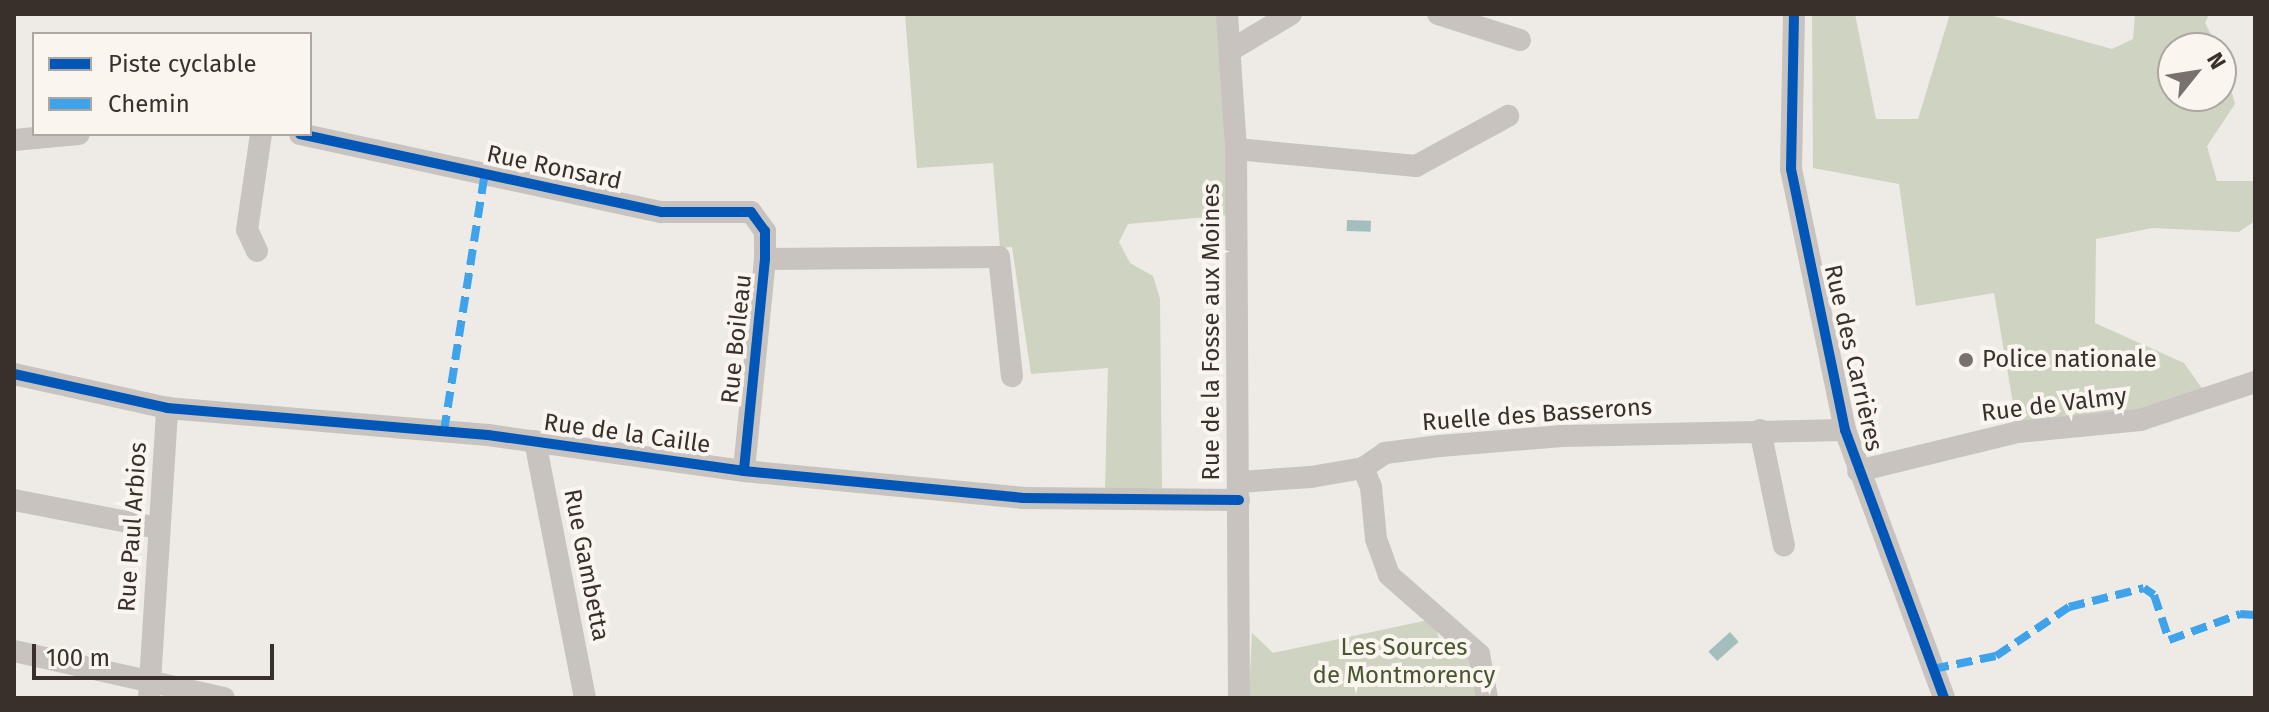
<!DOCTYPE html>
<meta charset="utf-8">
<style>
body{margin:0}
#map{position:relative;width:2269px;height:712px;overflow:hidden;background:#eeeae6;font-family:"Fira Sans",sans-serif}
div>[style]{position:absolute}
.green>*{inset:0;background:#cfd3c1}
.water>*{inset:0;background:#a4bebe;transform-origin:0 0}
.minor>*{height:22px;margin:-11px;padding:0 11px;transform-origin:11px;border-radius:11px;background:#c8c3bf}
.quiet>*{height:8px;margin-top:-4px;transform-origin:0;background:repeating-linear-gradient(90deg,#3fa3eb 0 16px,transparent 0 24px)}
.cycleway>*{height:10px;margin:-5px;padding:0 5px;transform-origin:5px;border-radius:5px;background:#0057b8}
.dots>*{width:22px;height:22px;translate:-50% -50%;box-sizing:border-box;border:4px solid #faf5ef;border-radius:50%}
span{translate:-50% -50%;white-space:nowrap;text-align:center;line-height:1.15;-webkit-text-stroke:8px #faf5ef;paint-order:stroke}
.street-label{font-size:24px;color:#39302c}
.poi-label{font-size:24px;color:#39302c}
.left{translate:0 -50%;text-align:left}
.park-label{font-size:24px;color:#485632}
.frame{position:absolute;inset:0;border:16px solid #39302c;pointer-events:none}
.legend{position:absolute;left:32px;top:32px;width:280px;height:104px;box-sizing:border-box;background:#faf5ef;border:2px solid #ada6a1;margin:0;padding:10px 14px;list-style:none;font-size:24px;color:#39302c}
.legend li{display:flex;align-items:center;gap:16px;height:40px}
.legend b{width:40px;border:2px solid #ada6a1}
.north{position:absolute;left:2157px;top:32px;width:80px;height:80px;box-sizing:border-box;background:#faf5ef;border:2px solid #ada6a1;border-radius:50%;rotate:60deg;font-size:22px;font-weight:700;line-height:32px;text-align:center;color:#39302c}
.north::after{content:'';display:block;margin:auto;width:28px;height:36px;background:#78716d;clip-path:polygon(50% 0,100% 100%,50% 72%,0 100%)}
.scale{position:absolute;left:32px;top:644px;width:242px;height:36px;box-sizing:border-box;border:4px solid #39302c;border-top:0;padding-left:10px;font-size:24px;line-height:28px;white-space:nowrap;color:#39302c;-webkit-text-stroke:6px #faf5ef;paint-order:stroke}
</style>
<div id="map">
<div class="green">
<i style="clip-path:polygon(905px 14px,1217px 14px,1229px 215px,1128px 224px,1119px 242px,1130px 263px,1153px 276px,1160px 299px,1162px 488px,1105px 491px,1108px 368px,1031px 374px,1012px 247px,1000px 248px,993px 163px,917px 168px)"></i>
<i style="clip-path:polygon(1812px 14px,1855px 14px,1876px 119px,1918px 119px,1950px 14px,1986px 14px,2112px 49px,2133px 39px,2135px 14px,2209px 14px,2205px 23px,2218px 48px,2173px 48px,2173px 96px,2221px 96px,2221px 53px,2235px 104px,2207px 146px,2217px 181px,2255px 181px,2255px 221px,2239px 232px,2153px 228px,2096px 239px,2095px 323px,2184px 363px,2206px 394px,2147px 410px,2017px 426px,1994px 293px,1916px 306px,1899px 184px,1813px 168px)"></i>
<i style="clip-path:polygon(1433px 619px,1445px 658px,1474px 655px,1480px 698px,1249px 698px,1252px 633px,1273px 653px)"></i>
</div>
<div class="water">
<i style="left:1347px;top:220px;width:24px;height:11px;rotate:2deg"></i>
<i style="left:1730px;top:632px;width:13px;height:29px;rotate:48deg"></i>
</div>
<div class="minor">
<i style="left:1227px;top:14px;width:135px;rotate:86.2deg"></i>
<i style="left:1236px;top:149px;width:549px;rotate:89.69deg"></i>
<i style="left:1438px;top:14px;width:86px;rotate:17.6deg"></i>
<i style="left:1794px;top:14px;width:155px;rotate:91.1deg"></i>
<i style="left:1791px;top:169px;width:267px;rotate:78.3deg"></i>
<i style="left:1845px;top:430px;width:286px;rotate:69.7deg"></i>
<i style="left:1231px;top:50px;width:70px;rotate:-31deg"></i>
<i style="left:300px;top:134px;width:370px;rotate:12.2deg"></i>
<i style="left:662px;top:212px;width:89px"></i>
<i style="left:751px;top:212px;width:24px;rotate:54deg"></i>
<i style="left:765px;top:231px;width:28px;rotate:90deg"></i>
<i style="left:765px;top:259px;width:213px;rotate:95.7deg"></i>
<i style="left:14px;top:140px;width:65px;rotate:-5.3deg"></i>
<i style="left:1236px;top:149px;width:181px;rotate:5.4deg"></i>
<i style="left:1416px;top:166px;width:105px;rotate:-28.5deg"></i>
<i style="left:257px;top:251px;width:23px;rotate:-115deg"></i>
<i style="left:247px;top:230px;width:97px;rotate:-81.7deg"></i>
<i style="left:765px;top:259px;width:234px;rotate:-0.5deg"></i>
<i style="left:999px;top:257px;width:120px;rotate:83.8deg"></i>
<i style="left:14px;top:374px;width:157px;rotate:12.5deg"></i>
<i style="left:167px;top:408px;width:322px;rotate:4.8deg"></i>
<i style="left:488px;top:435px;width:259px;rotate:8deg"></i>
<i style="left:744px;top:471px;width:279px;rotate:5.5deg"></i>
<i style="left:1022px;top:498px;width:217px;rotate:0.5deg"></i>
<i style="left:1760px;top:430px;width:118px;rotate:78.3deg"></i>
<i style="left:535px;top:441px;width:262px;rotate:79deg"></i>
<i style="left:1363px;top:468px;width:21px;rotate:67deg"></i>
<i style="left:1371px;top:487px;width:52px;rotate:84.5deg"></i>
<i style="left:1376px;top:539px;width:38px;rotate:70deg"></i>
<i style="left:1389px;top:575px;width:120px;rotate:41.3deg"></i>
<i style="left:1479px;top:654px;width:45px;rotate:79.7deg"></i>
<i style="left:1858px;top:471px;width:165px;rotate:-13.7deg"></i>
<i style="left:2018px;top:432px;width:123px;rotate:-5.6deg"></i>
<i style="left:2140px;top:420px;width:121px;rotate:-18.3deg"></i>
<i style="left:1239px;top:482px;width:72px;rotate:-4deg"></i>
<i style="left:1311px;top:477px;width:53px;rotate:-9.8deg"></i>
<i style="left:1363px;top:468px;width:27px;rotate:-34deg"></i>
<i style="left:1385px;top:453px;width:55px;rotate:-7.3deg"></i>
<i style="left:1440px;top:446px;width:122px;rotate:-4.7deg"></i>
<i style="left:1562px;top:436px;width:283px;rotate:-1.2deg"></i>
<i style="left:14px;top:500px;width:147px;rotate:11deg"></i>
<i style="left:14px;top:651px;width:215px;rotate:12.6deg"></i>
<i style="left:149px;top:698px;width:291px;rotate:-86.4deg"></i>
</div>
<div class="quiet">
<i style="left:444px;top:431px;width:261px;rotate:-81deg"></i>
<i style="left:1933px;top:669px;width:64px;rotate:-11.7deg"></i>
<i style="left:1996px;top:656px;width:88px;rotate:-33.9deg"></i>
<i style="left:2069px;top:607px;width:77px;rotate:-14.2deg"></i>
<i style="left:2144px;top:588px;width:12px;rotate:35deg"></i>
<i style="left:2154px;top:595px;width:47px;rotate:71.6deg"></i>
<i style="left:2169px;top:640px;width:76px;rotate:-20.1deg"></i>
<i style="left:2240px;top:614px;width:15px;rotate:4deg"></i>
</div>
<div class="cycleway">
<i style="left:1794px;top:14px;width:155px;rotate:91.1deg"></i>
<i style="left:1791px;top:169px;width:267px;rotate:78.3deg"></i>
<i style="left:1845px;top:430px;width:286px;rotate:69.7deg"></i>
<i style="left:300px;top:134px;width:370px;rotate:12.2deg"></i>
<i style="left:662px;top:212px;width:89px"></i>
<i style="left:751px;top:212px;width:24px;rotate:54deg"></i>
<i style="left:765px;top:231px;width:28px;rotate:90deg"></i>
<i style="left:765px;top:259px;width:213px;rotate:95.7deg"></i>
<i style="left:14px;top:374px;width:157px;rotate:12.5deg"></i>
<i style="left:167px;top:408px;width:322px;rotate:4.8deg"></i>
<i style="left:488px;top:435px;width:259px;rotate:8deg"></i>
<i style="left:744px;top:471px;width:279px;rotate:5.5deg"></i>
<i style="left:1022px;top:498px;width:217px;rotate:0.5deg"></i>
</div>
<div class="dots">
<i style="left:1966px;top:360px;background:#78716d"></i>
</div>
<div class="street-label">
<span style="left:554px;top:168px;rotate:12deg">Rue Ronsard</span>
<span style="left:1212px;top:332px;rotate:-90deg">Rue de la Fosse aux Moines</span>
<span style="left:737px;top:339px;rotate:-84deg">Rue Boileau</span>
<span style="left:1853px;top:358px;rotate:77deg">Rue des Carrières</span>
<span style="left:2054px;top:405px;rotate:-7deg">Rue de Valmy</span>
<span style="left:1537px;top:415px;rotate:-4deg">Ruelle des Basserons</span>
<span style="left:627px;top:434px;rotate:8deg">Rue de la Caille</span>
<span style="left:133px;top:527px;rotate:-86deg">Rue Paul Arbios</span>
<span style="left:586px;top:565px;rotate:79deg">Rue Gambetta</span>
</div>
<div class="poi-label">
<span class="left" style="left:1982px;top:360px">Police nationale</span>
</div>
<div class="park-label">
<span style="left:1404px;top:662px">Les Sources<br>de Montmorency</span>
</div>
<div class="frame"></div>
<ul class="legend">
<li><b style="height:10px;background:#0057b8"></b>Piste cyclable</li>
<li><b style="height:10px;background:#3fa3eb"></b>Chemin</li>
</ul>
<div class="north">N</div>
<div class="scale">100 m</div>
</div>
